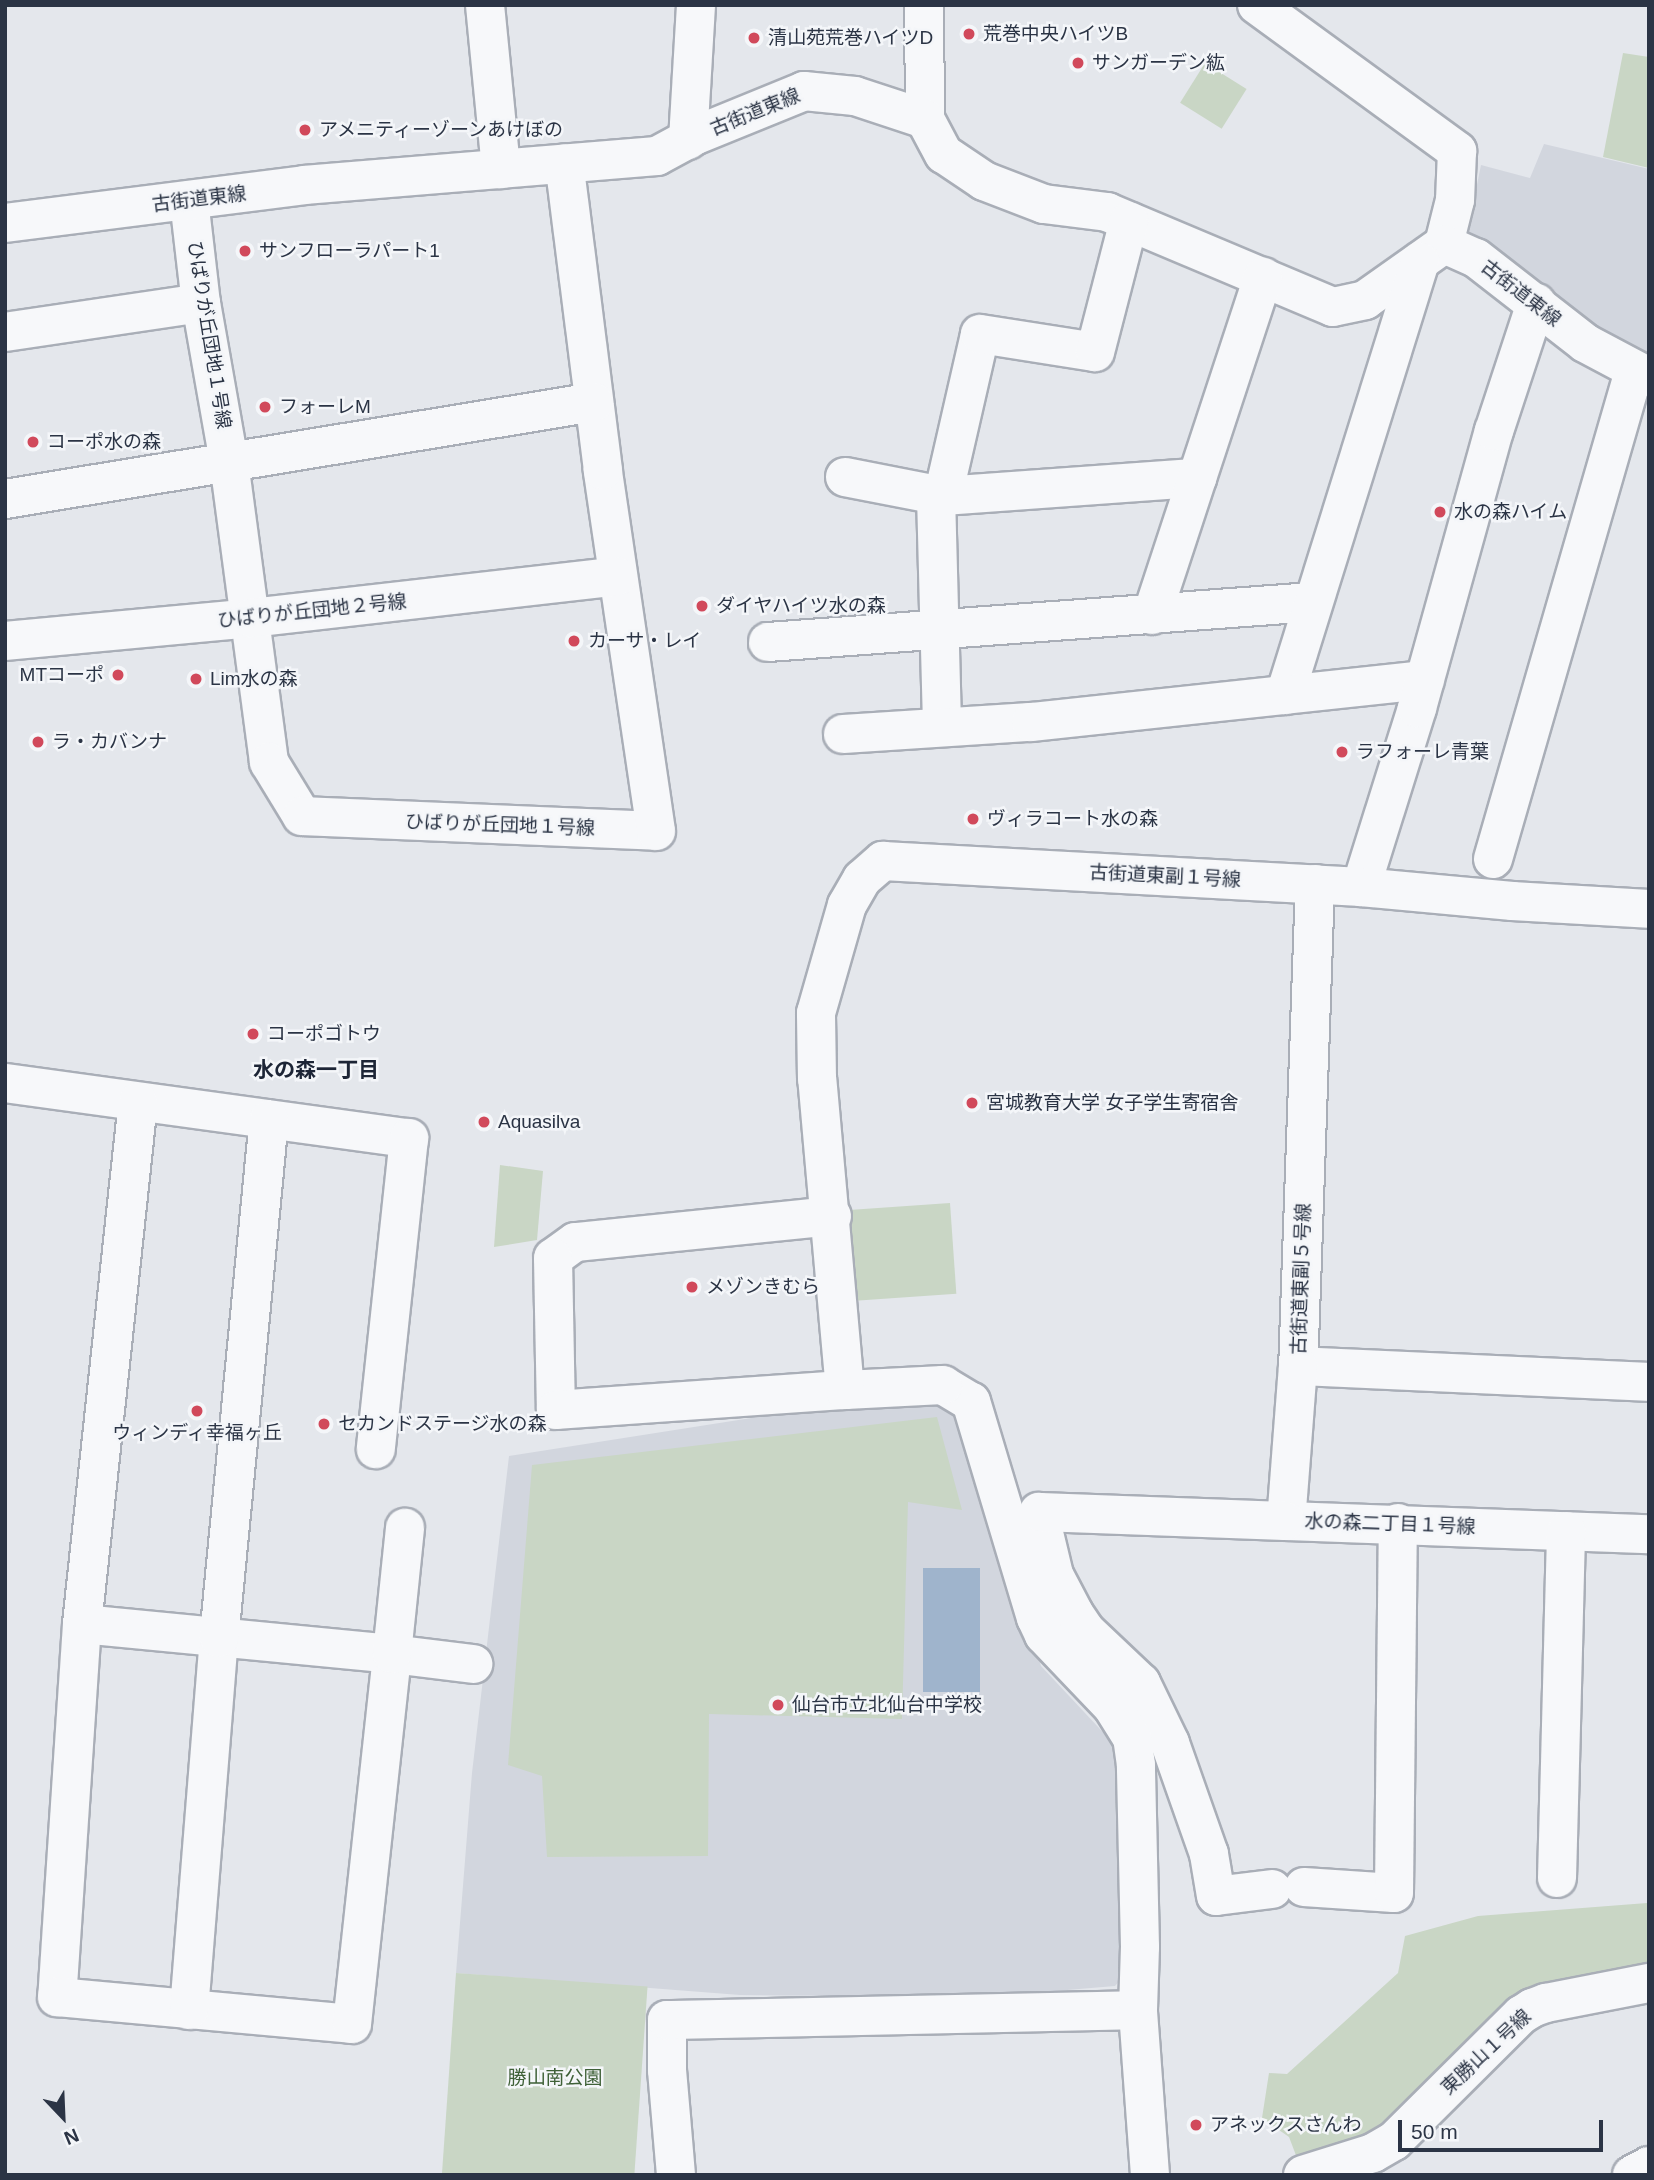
<!DOCTYPE html>
<meta charset="utf-8">
<style>
body{margin:0}
#map{position:relative;width:1654px;height:2180px;overflow:hidden;background:#e4e7ec;font-family:Helvetica,"Noto Sans JP",sans-serif}
div>[style]{position:absolute}
.built>*{inset:0;background:#d2d6de}
.green>*{inset:0;background:#c9d6c5;transform-origin:0 0}
.water>*{inset:0;background:#9fb4cc;transform-origin:0 0}
.roads{filter:drop-shadow(2px 0 #a9aeb7) drop-shadow(-2px 0 #a9aeb7) drop-shadow(0 2px #a9aeb7) drop-shadow(0 -2px #a9aeb7)}
.minor>*{height:38px;margin:-19px;padding:0 19px;transform-origin:19px;border-radius:19px;background:#f7f8fa}
.dots>*{width:19px;height:19px;translate:-50% -50%;box-sizing:border-box;border:4px solid #f4f6f9;border-radius:50%}
span{translate:-50% -50%;white-space:nowrap;text-align:center;line-height:1.15;-webkit-text-stroke:5px #f4f6f9;paint-order:stroke}
.poi-label{font-size:19px;color:#2b3445}
.left{translate:0 -50%;text-align:left}
.right{translate:-100% -50%;text-align:right}
.street-label{font-size:19px;color:#2b3445}
.park-label{font-size:19px;color:#3f6138}
.neighbourhood-label{font-size:21px;color:#1d2536;font-weight:700}
.frame{position:absolute;inset:0;border:7px solid #2b3445;pointer-events:none}
.north{position:absolute;left:28px;top:2082px;width:70px;height:70px;-webkit-text-stroke:5px #f4f6f9;paint-order:stroke;rotate:157deg;font-size:19px;font-weight:700;line-height:28px;text-align:center;color:#2b3445}
.north::after{content:'';display:block;margin:auto;width:24px;height:32px;background:#2b3445;clip-path:polygon(50% 0,100% 100%,50% 72%,0 100%)}
.scale{position:absolute;left:1398px;top:2120px;width:205px;height:32px;box-sizing:border-box;border:4px solid #2b3445;border-top:0;padding-left:9px;font-size:21px;line-height:24px;white-space:nowrap;color:#2b3445;-webkit-text-stroke:5px #f4f6f9;paint-order:stroke}
</style>
<div id="map">
<div class="built">
<i style="clip-path:polygon(1544px 144px,1649px 169px,1649px 364px,1466px 239px,1481px 165px,1530px 178px)"></i>
<i style="clip-path:polygon(931px 1390px,966px 1410px,1041px 1666px,1114px 1744px,1134px 1965px,1115px 1986px,984px 1997px,740px 1995px,456px 1973px,472px 1773px,509px 1456px)"></i>
</div>
<div class="green">
<i style="clip-path:polygon(1623px 53px,1649px 57px,1649px 168px,1603px 157px)"></i>
<i style="left:1205px;top:63px;width:49px;height:47px;rotate:32deg"></i>
<i style="clip-path:polygon(500px 1165px,543px 1171px,537px 1240px,494px 1247px)"></i>
<i style="left:950px;top:1203px;width:91px;height:112px;rotate:86deg"></i>
<i style="clip-path:polygon(937px 1417px,962px 1510px,908px 1502px,902px 1719px,709px 1714px,708px 1856px,547px 1857px,542px 1776px,508px 1765px,532px 1465px)"></i>
<i style="clip-path:polygon(1647px 1903px,1649px 1969px,1489px 2020px,1376px 2130px,1297px 2158px,1289px 2137px,1262px 2118px,1269px 2073px,1287px 2074px,1398px 1973px,1405px 1936px,1478px 1916px)"></i>
<i style="left:456px;top:1973px;width:192px;height:202px;rotate:4deg"></i>
</div>
<div class="water">
<i style="left:923px;top:1568px;width:57px;height:124px"></i>
</div>
<div class="roads">
<div class="minor">
<i style="left:485px;top:5px;width:165px;rotate:84.4deg"></i>
<i style="left:924px;top:5px;width:114px;rotate:89.5deg"></i>
<i style="left:1257px;top:5px;width:248px;rotate:36.1deg"></i>
<i style="left:1457px;top:151px;width:49px;rotate:92.3deg"></i>
<i style="left:1455px;top:200px;width:45px;rotate:104deg"></i>
<i style="left:688px;top:140px;width:135px;rotate:-86.6deg"></i>
<i style="left:189px;top:200px;width:104px;rotate:83.4deg"></i>
<i style="left:201px;top:303px;width:161px;rotate:80deg"></i>
<i style="left:229px;top:462px;width:303px;rotate:82.4deg"></i>
<i style="left:269px;top:762px;width:63px;rotate:58.6deg"></i>
<i style="left:302px;top:816px;width:354px;rotate:2.4deg"></i>
<i style="left:656px;top:831px;width:365px;rotate:-98.4deg"></i>
<i style="left:603px;top:470px;width:309px;rotate:-97.2deg"></i>
<i style="left:5px;top:223px;width:301px;rotate:-7.2deg"></i>
<i style="left:304px;top:185px;width:354px;rotate:-4.7deg"></i>
<i style="left:657px;top:156px;width:42px;rotate:-28.4deg"></i>
<i style="left:694px;top:136px;width:119px;rotate:-22.2deg"></i>
<i style="left:804px;top:91px;width:51px;rotate:5.6deg"></i>
<i style="left:855px;top:96px;width:74px;rotate:18.2deg"></i>
<i style="left:925px;top:119px;width:40px;rotate:62deg"></i>
<i style="left:944px;top:154px;width:48px;rotate:34deg"></i>
<i style="left:984px;top:181px;width:64px;rotate:21deg"></i>
<i style="left:1044px;top:204px;width:64px;rotate:7.2deg"></i>
<i style="left:1107px;top:212px;width:245px;rotate:22.8deg"></i>
<i style="left:1333px;top:307px;width:33px;rotate:-12deg"></i>
<i style="left:1365px;top:300px;width:97px;rotate:-35.3deg"></i>
<i style="left:1444px;top:244px;width:35px;rotate:24deg"></i>
<i style="left:1476px;top:258px;width:138px;rotate:37.9deg"></i>
<i style="left:1585px;top:343px;width:72px;rotate:28deg"></i>
<i style="left:5px;top:332px;width:198px;rotate:-8.4deg"></i>
<i style="left:845px;top:477px;width:100px;rotate:11deg"></i>
<i style="left:943px;top:496px;width:255px;rotate:-4.1deg"></i>
<i style="left:936px;top:495px;width:232px;rotate:88.5deg"></i>
<i style="left:943px;top:496px;width:166px;rotate:-77.1deg"></i>
<i style="left:980px;top:334px;width:116px;rotate:8.9deg"></i>
<i style="left:1095px;top:352px;width:135px;rotate:-75.5deg"></i>
<i style="left:5px;top:499px;width:597px;rotate:-9.35deg"></i>
<i style="left:1152px;top:615px;width:356px;rotate:-71.8deg"></i>
<i style="left:5px;top:641px;width:247px;rotate:-5.3deg"></i>
<i style="left:251px;top:618px;width:369px;rotate:-6.5deg"></i>
<i style="left:768px;top:642px;width:546px;rotate:-4.2deg"></i>
<i style="left:1285px;top:695px;width:454px;rotate:-72.7deg"></i>
<i style="left:843px;top:734px;width:188px;rotate:-3.7deg"></i>
<i style="left:1031px;top:722px;width:396px;rotate:-6.1deg"></i>
<i style="left:1493px;top:859px;width:508px;rotate:-73.88deg"></i>
<i style="left:1315px;top:884px;width:482px;rotate:92deg"></i>
<i style="left:1298px;top:1366px;width:351px;rotate:2.6deg"></i>
<i style="left:1361px;top:887px;width:188px;rotate:-72.6deg"></i>
<i style="left:1417px;top:708px;width:288px;rotate:-74.5deg"></i>
<i style="left:1494px;top:431px;width:135px;rotate:-71.8deg"></i>
<i style="left:5px;top:1083px;width:408px;rotate:7.8deg"></i>
<i style="left:409px;top:1138px;width:313px;rotate:96.1deg"></i>
<i style="left:138px;top:1102px;width:525px;rotate:96.12deg"></i>
<i style="left:82px;top:1624px;width:374px;rotate:93.8deg"></i>
<i style="left:57px;top:1997px;width:296px;rotate:5.2deg"></i>
<i style="left:352px;top:2024px;width:372px;rotate:-83.8deg"></i>
<i style="left:392px;top:1654px;width:82px;rotate:7deg"></i>
<i style="left:832px;top:1216px;width:258px;rotate:174.2deg"></i>
<i style="left:575px;top:1242px;width:27px;rotate:144deg"></i>
<i style="left:553px;top:1258px;width:152px;rotate:88.9deg"></i>
<i style="left:556px;top:1410px;width:290px;rotate:-4deg"></i>
<i style="left:1298px;top:1366px;width:155px;rotate:94.4deg"></i>
<i style="left:1286px;top:1521px;width:363px;rotate:2.1deg"></i>
<i style="left:82px;top:1624px;width:311px;rotate:5.5deg"></i>
<i style="left:392px;top:1654px;width:127px;rotate:-84.1deg"></i>
<i style="left:1557px;top:1878px;width:347px;rotate:-88.5deg"></i>
<i style="left:1304px;top:1887px;width:90px;rotate:3.8deg"></i>
<i style="left:1394px;top:1893px;width:370px;rotate:-89.4deg"></i>
<i style="left:1272px;top:1889px;width:56px;rotate:172.9deg"></i>
<i style="left:1216px;top:1896px;width:43px;rotate:-99.5deg"></i>
<i style="left:1209px;top:1854px;width:118px;rotate:-109.4deg"></i>
<i style="left:1170px;top:1743px;width:67px;rotate:-115.8deg"></i>
<i style="left:1141px;top:1683px;width:76px;rotate:-136.6deg"></i>
<i style="left:1086px;top:1631px;width:22px;rotate:-124deg"></i>
<i style="left:1074px;top:1613px;width:43px;rotate:-117.8deg"></i>
<i style="left:1054px;top:1575px;width:65px;rotate:-103.4deg"></i>
<i style="left:1039px;top:1512px;width:247px;rotate:2.1deg"></i>
<i style="left:189px;top:2010px;width:373px;rotate:-85.4deg"></i>
<i style="left:219px;top:1638px;width:521px;rotate:-84.5deg"></i>
<i style="left:676px;top:2175px;width:105px;rotate:-94.9deg"></i>
<i style="left:667px;top:2070px;width:50px;rotate:-90deg"></i>
<i style="left:667px;top:2020px;width:471px;rotate:-1.2deg"></i>
<i style="left:1150px;top:2175px;width:165px;rotate:-94.2deg"></i>
<i style="left:1138px;top:2010px;width:63px;rotate:-88.2deg"></i>
<i style="left:1140px;top:1947px;width:182px;rotate:-91.3deg"></i>
<i style="left:1136px;top:1765px;width:27px;rotate:-98deg"></i>
<i style="left:1132px;top:1738px;width:39px;rotate:-122deg"></i>
<i style="left:1111px;top:1705px;width:97px;rotate:-133.7deg"></i>
<i style="left:1044px;top:1635px;width:19px;rotate:-115deg"></i>
<i style="left:1036px;top:1618px;width:226px;rotate:-106.7deg"></i>
<i style="left:971px;top:1402px;width:33px;rotate:-149deg"></i>
<i style="left:943px;top:1385px;width:98px;rotate:177.1deg"></i>
<i style="left:845px;top:1390px;width:312px;rotate:-95.1deg"></i>
<i style="left:817px;top:1079px;width:66px;rotate:-90.9deg"></i>
<i style="left:816px;top:1013px;width:112px;rotate:-74deg"></i>
<i style="left:847px;top:905px;width:30px;rotate:-60deg"></i>
<i style="left:862px;top:879px;width:28px;rotate:-41deg"></i>
<i style="left:883px;top:861px;width:479px;rotate:3.1deg"></i>
<i style="left:1361px;top:887px;width:152px;rotate:5.3deg"></i>
<i style="left:1512px;top:901px;width:137px;rotate:3.3deg"></i>
<i style="left:1303px;top:2175px;width:73px;rotate:-17.4deg"></i>
<i style="left:1373px;top:2153px;width:24px;rotate:-30deg"></i>
<i style="left:1394px;top:2141px;width:179px;rotate:-44.8deg"></i>
<i style="left:1521px;top:2015px;width:13px;rotate:-32deg"></i>
<i style="left:1532px;top:2008px;width:15px;rotate:-20deg"></i>
<i style="left:1546px;top:2003px;width:105px;rotate:-11deg"></i>
<i style="left:1632px;top:2175px;width:19px;rotate:-28deg"></i>
</div>
</div>
<div class="dots">
<i style="left:969px;top:34px;background:#d1495b"></i>
<i style="left:754px;top:38px;background:#d1495b"></i>
<i style="left:1078px;top:63px;background:#d1495b"></i>
<i style="left:305px;top:130px;background:#d1495b"></i>
<i style="left:245px;top:251px;background:#d1495b"></i>
<i style="left:265px;top:407px;background:#d1495b"></i>
<i style="left:33px;top:442px;background:#d1495b"></i>
<i style="left:1440px;top:512px;background:#d1495b"></i>
<i style="left:702px;top:606px;background:#d1495b"></i>
<i style="left:574px;top:641px;background:#d1495b"></i>
<i style="left:118px;top:675px;background:#d1495b"></i>
<i style="left:196px;top:679px;background:#d1495b"></i>
<i style="left:38px;top:742px;background:#d1495b"></i>
<i style="left:1342px;top:752px;background:#d1495b"></i>
<i style="left:973px;top:819px;background:#d1495b"></i>
<i style="left:253px;top:1034px;background:#d1495b"></i>
<i style="left:972px;top:1103px;background:#d1495b"></i>
<i style="left:484px;top:1122px;background:#d1495b"></i>
<i style="left:692px;top:1287px;background:#d1495b"></i>
<i style="left:197px;top:1411px;background:#d1495b"></i>
<i style="left:324px;top:1424px;background:#d1495b"></i>
<i style="left:778px;top:1705px;background:#d1495b"></i>
<i style="left:1196px;top:2125px;background:#d1495b"></i>
</div>
<div class="poi-label">
<span class="left" style="left:983px;top:34px">荒巻中央ハイツB</span>
<span class="left" style="left:768px;top:38px">清山苑荒巻ハイツD</span>
<span class="left" style="left:1092px;top:63px">サンガーデン紘</span>
<span class="left" style="left:319px;top:130px">アメニティーゾーンあけぼの</span>
<span class="left" style="left:259px;top:251px">サンフローラパート1</span>
<span class="left" style="left:279px;top:407px">フォーレM</span>
<span class="left" style="left:47px;top:442px">コーポ水の森</span>
<span class="left" style="left:1454px;top:512px">水の森ハイム</span>
<span class="left" style="left:716px;top:606px">ダイヤハイツ水の森</span>
<span class="left" style="left:588px;top:641px">カーサ・レイ</span>
<span class="right" style="left:104px;top:675px">MTコーポ</span>
<span class="left" style="left:210px;top:679px">Lim水の森</span>
<span class="left" style="left:52px;top:742px">ラ・カバンナ</span>
<span class="left" style="left:1356px;top:752px">ラフォーレ青葉</span>
<span class="left" style="left:987px;top:819px">ヴィラコート水の森</span>
<span class="left" style="left:267px;top:1034px">コーポゴトウ</span>
<span class="left" style="left:986px;top:1103px">宮城教育大学 女子学生寄宿舎</span>
<span class="left" style="left:498px;top:1122px">Aquasilva</span>
<span class="left" style="left:706px;top:1287px">メゾンきむら</span>
<span class="left" style="left:338px;top:1424px">セカンドステージ水の森</span>
<span style="left:197px;top:1433px">ウィンディ幸福ヶ丘</span>
<span class="left" style="left:792px;top:1705px">仙台市立北仙台中学校</span>
<span class="left" style="left:1210px;top:2125px">アネックスさんわ</span>
</div>
<div class="street-label">
<span style="left:755px;top:112px;rotate:-22deg">古街道東線</span>
<span style="left:199px;top:199px;rotate:-7deg">古街道東線</span>
<span style="left:1521px;top:293px;rotate:38deg">古街道東線</span>
<span style="left:209px;top:335px;rotate:81deg">ひばりが丘団地１号線</span>
<span style="left:312px;top:611px;rotate:-6deg">ひばりが丘団地２号線</span>
<span style="left:500px;top:825px;rotate:2deg">ひばりが丘団地１号線</span>
<span style="left:1165px;top:876px;rotate:3deg">古街道東副１号線</span>
<span style="left:1301px;top:1279px;rotate:-88deg">古街道東副５号線</span>
<span style="left:1390px;top:1524px;rotate:2deg">水の森二丁目１号線</span>
<span style="left:1486px;top:2052px;rotate:-43deg">東勝山１号線</span>
</div>
<div class="park-label">
<span style="left:555px;top:2078px">勝山南公園</span>
</div>
<div class="neighbourhood-label">
<span style="left:316px;top:1070px">水の森一丁目</span>
</div>
<div class="frame"></div>
<div class="north">N</div>
<div class="scale">50 m</div>
</div>
